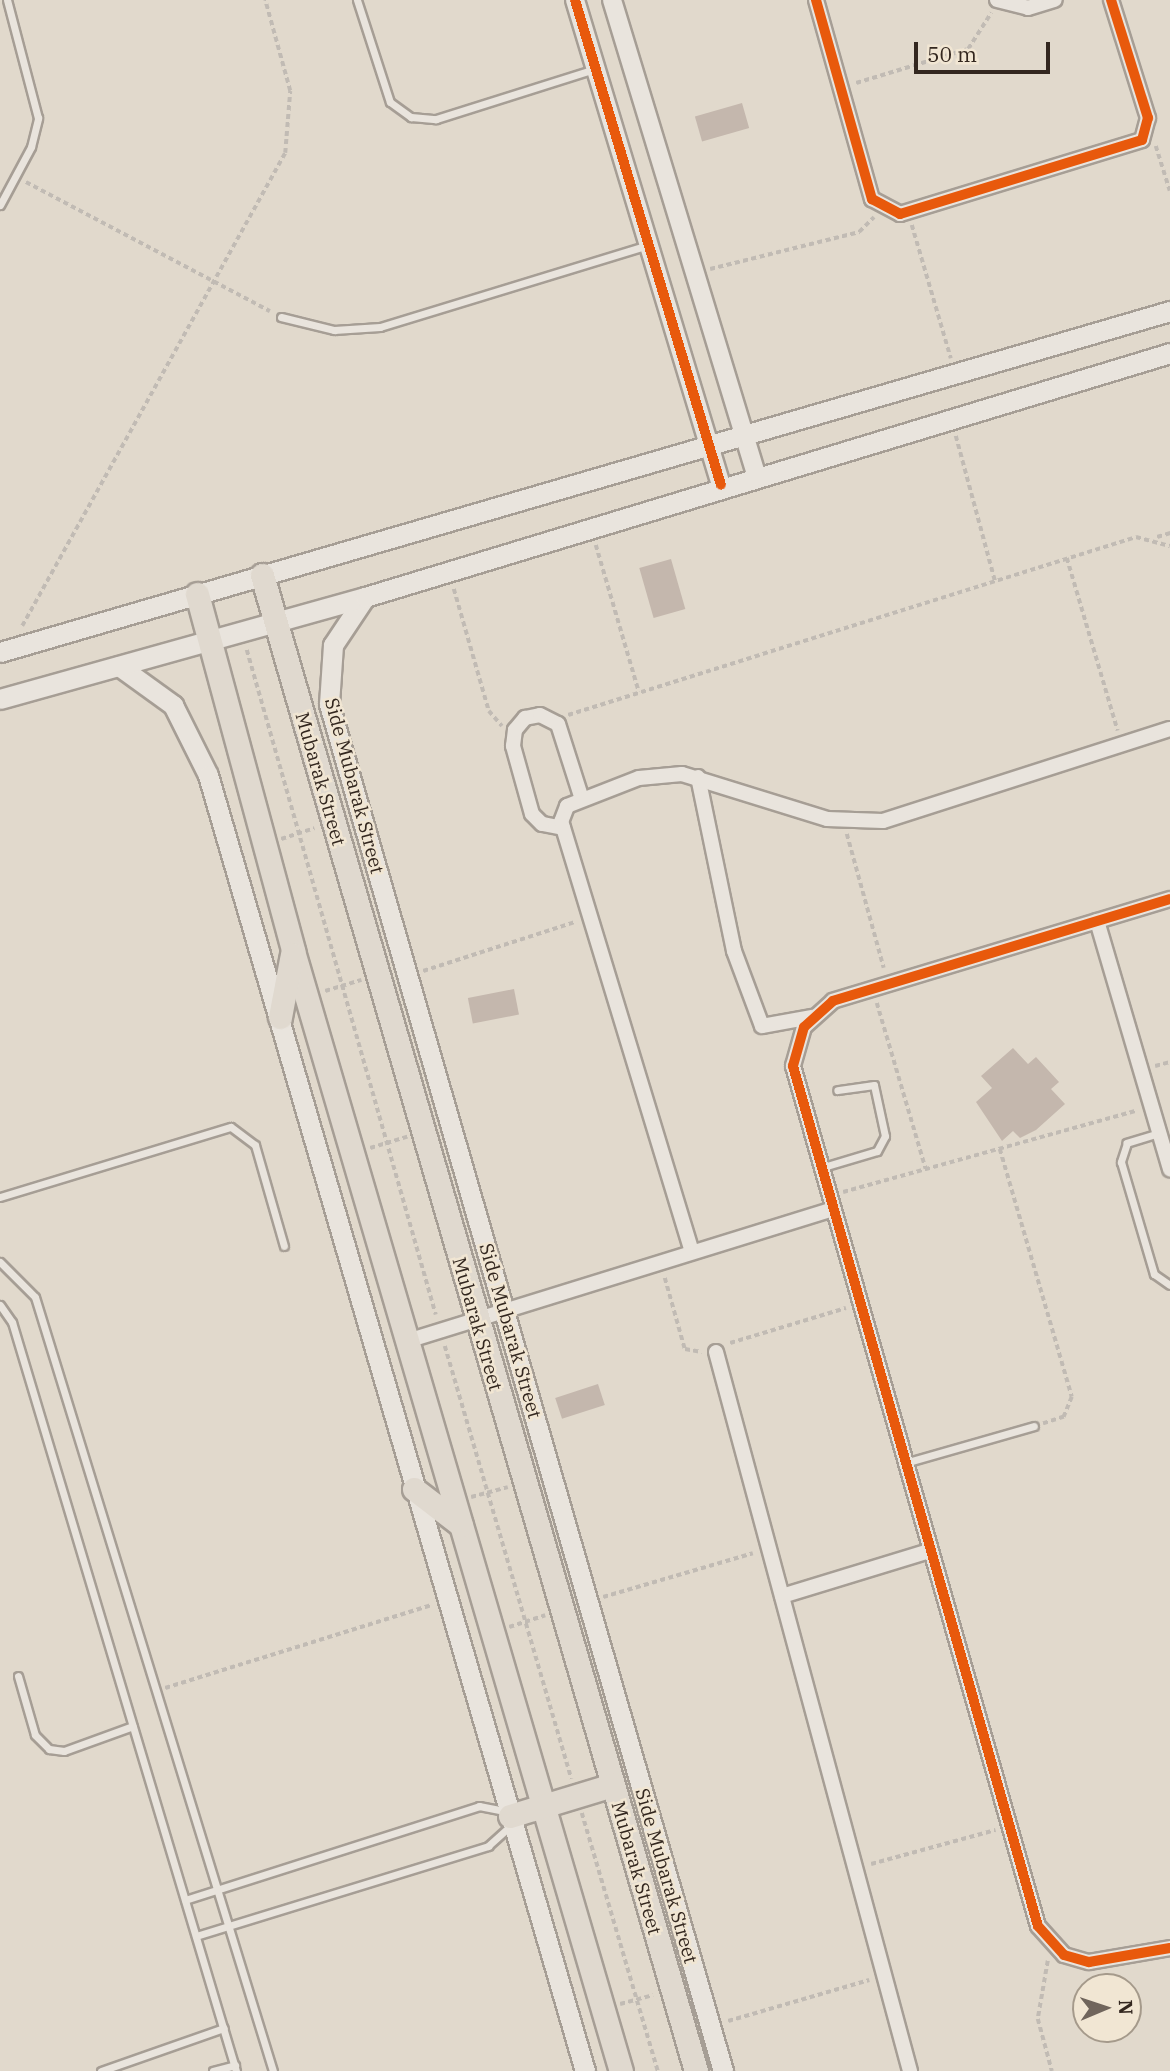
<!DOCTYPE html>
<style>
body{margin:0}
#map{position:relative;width:1170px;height:2071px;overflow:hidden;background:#e1d9cc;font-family:"IBM Plex Serif",serif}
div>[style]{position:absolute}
.building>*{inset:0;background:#c4b7ad;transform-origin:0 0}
.path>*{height:3.5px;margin-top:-1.75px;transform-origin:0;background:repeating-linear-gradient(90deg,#c1bbb4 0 5px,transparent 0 8.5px)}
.roads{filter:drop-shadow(2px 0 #a69e95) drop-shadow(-2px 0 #a69e95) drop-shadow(0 2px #a69e95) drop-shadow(0 -2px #a69e95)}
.service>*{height:7px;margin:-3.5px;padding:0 3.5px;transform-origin:3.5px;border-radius:3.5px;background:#e9e4dd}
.minor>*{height:14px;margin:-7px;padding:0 7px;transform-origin:7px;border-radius:7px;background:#e9e4dd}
.tertiary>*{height:18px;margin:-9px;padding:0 9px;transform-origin:9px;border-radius:9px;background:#e9e4dd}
.secondary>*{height:19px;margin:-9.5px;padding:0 9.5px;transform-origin:9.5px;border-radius:9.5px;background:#e9e4dd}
.primary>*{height:23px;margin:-11.5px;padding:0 11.5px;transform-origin:11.5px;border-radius:11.5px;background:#e0d9cf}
.cycleway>*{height:10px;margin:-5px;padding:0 5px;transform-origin:5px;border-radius:5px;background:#e8590c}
span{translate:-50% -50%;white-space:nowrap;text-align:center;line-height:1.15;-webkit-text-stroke:5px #f1e6d3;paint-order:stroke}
.street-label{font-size:19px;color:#33271f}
.north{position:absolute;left:1072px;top:1973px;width:70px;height:70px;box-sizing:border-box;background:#f1e6d3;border:2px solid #a59a8b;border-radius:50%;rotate:88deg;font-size:19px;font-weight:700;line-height:28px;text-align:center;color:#33271f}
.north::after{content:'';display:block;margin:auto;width:24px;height:32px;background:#70655c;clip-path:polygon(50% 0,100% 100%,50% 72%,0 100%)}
.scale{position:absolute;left:914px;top:42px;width:136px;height:32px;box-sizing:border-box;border:4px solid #33271f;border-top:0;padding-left:9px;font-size:21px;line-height:24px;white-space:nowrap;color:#33271f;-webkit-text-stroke:5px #f1e6d3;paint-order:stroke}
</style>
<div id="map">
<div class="building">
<i style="left:742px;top:103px;width:26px;height:49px;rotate:74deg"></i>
<i style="left:671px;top:559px;width:52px;height:33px;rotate:74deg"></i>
<i style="left:514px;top:989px;width:26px;height:47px;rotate:79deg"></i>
<i style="clip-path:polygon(1013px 1048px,1028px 1064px,1036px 1057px,1059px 1082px,1051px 1089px,1065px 1104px,1036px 1130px,1020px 1138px,1013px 1131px,1002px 1141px,976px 1102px,992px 1088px,981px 1076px)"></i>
<i style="left:598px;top:1384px;width:22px;height:45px;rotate:72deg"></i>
</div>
<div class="path">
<i style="left:856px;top:83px;width:117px;rotate:-16.9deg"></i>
<i style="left:968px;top:49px;width:43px;rotate:-57.4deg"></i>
<i style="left:1156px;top:146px;width:47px;rotate:72.7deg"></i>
<i style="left:26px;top:182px;width:276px;rotate:27.9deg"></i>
<i style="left:912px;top:225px;width:139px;rotate:73.7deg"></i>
<i style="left:710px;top:269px;width:154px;rotate:-13.9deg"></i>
<i style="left:859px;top:232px;width:21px;rotate:-45deg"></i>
<i style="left:956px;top:436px;width:150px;rotate:74.9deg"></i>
<i style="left:1157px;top:537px;width:14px;rotate:-17deg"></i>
<i style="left:596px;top:545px;width:153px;rotate:73.7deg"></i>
<i style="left:1067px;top:558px;width:180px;rotate:73.6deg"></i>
<i style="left:454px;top:589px;width:127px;rotate:74deg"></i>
<i style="left:489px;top:711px;width:20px;rotate:49deg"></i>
<i style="left:22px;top:626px;width:541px;rotate:-60.92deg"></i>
<i style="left:285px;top:153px;width:62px;rotate:-85.4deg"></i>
<i style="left:290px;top:91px;width:94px;rotate:-105.4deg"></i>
<i style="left:247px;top:650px;width:691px;rotate:74.13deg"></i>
<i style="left:568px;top:715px;width:595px;rotate:-17.4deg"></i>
<i style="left:1136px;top:537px;width:35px;rotate:15deg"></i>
<i style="left:847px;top:834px;width:139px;rotate:74.6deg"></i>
<i style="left:281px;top:839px;width:35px;rotate:-18deg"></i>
<i style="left:423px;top:971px;width:160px;rotate:-17.9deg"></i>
<i style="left:325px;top:991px;width:38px;rotate:-17deg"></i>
<i style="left:877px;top:1003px;width:173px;rotate:73.6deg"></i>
<i style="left:1155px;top:1066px;width:16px;rotate:-15deg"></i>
<i style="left:370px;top:1148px;width:39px;rotate:-17deg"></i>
<i style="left:1000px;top:1149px;width:258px;rotate:73.8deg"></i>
<i style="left:1072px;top:1397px;width:22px;rotate:112deg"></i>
<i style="left:1064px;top:1417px;width:22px;rotate:162deg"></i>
<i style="left:843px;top:1192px;width:304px;rotate:-15.5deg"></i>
<i style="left:665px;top:1278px;width:74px;rotate:74.3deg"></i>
<i style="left:685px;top:1349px;width:17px;rotate:10deg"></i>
<i style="left:730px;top:1343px;width:121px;rotate:-16.8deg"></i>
<i style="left:445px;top:1346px;width:451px;rotate:73.7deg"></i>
<i style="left:471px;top:1497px;width:38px;rotate:-15deg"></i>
<i style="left:603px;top:1597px;width:156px;rotate:-16.3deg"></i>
<i style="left:509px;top:1627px;width:38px;rotate:-18deg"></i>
<i style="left:165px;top:1688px;width:280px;rotate:-17.3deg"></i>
<i style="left:582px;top:1813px;width:269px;rotate:73.6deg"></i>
<i style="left:871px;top:1864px;width:129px;rotate:-15.3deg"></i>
<i style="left:1048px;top:1961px;width:59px;rotate:99.8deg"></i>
<i style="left:1038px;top:2019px;width:54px;rotate:74.9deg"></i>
<i style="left:620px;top:2004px;width:34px;rotate:-15deg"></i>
<i style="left:728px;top:2021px;width:147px;rotate:-16.2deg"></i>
</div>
<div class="roads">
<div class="service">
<i style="left:357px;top:0;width:107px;rotate:72.1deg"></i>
<i style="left:390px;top:102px;width:26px;rotate:36deg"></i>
<i style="left:411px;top:117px;width:25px;rotate:5deg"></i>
<i style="left:436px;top:119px;width:167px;rotate:-17.5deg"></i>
<i style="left:0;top:205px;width:66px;rotate:-61.9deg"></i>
<i style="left:31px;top:147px;width:30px;rotate:-76deg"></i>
<i style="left:38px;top:118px;width:122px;rotate:-104.7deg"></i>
<i style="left:281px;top:317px;width:55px;rotate:13.8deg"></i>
<i style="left:334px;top:330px;width:46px;rotate:-3.7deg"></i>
<i style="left:380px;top:327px;width:280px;rotate:-17deg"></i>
<i style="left:1159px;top:1133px;width:34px;rotate:163deg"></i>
<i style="left:1127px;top:1143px;width:20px;rotate:108deg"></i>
<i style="left:1121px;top:1162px;width:117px;rotate:73.6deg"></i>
<i style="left:1154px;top:1274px;width:19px;rotate:35deg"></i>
<i style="left:820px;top:1168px;width:59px;rotate:-16.6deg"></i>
<i style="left:877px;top:1151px;width:17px;rotate:-62deg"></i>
<i style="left:885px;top:1136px;width:52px;rotate:-102.2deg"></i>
<i style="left:874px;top:1085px;width:37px;rotate:172deg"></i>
<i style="left:0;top:1197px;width:241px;rotate:-16.9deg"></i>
<i style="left:231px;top:1127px;width:30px;rotate:37deg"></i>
<i style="left:255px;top:1145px;width:105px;rotate:74deg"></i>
<i style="left:0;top:1262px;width:49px;rotate:45deg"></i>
<i style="left:35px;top:1297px;width:810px;rotate:72.91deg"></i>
<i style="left:0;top:1305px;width:21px;rotate:55deg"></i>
<i style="left:12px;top:1322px;width:782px;rotate:73.35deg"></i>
<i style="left:905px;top:1463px;width:134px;rotate:-16deg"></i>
<i style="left:18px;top:1676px;width:61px;rotate:73.9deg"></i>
<i style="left:35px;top:1735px;width:20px;rotate:45deg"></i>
<i style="left:49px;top:1749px;width:15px;rotate:8deg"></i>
<i style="left:64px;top:1751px;width:73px;rotate:-19.9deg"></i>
<i style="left:185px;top:1900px;width:309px;rotate:-17.7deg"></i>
<i style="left:479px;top:1806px;width:26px;rotate:11deg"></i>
<i style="left:196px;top:1936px;width:306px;rotate:-17.1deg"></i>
<i style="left:488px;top:1846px;width:28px;rotate:-42deg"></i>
<i style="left:101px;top:2071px;width:130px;rotate:-19.3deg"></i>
<i style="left:213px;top:2071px;width:23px;rotate:-15deg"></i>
</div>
<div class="minor">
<i style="left:816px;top:0;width:207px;rotate:74.3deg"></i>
<i style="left:872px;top:199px;width:32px;rotate:28deg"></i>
<i style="left:900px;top:214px;width:253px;rotate:-17deg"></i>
<i style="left:1142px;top:140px;width:23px;rotate:-75deg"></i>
<i style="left:1148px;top:118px;width:124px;rotate:-107.4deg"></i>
<i style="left:997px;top:0;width:32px;rotate:14deg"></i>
<i style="left:1028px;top:8px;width:28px;rotate:-17deg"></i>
<i style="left:698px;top:777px;width:178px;rotate:78.3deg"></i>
<i style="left:734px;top:951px;width:80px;rotate:69.5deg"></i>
<i style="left:762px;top:1026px;width:51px;rotate:-10.2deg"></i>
<i style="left:563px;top:828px;width:21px;rotate:-169deg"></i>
<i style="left:542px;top:824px;width:14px;rotate:-135deg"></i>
<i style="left:532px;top:814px;width:71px;rotate:-105.6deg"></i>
<i style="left:513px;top:746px;width:16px;rotate:-83deg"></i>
<i style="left:515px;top:730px;width:16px;rotate:-50deg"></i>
<i style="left:525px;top:718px;width:15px;rotate:-11deg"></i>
<i style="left:540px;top:715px;width:20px;rotate:27deg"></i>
<i style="left:558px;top:724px;width:79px;rotate:72.3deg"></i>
<i style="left:1170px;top:899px;width:352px;rotate:163.2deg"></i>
<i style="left:833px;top:1001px;width:39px;rotate:138deg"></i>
<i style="left:804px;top:1027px;width:41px;rotate:105.8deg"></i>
<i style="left:793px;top:1066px;width:894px;rotate:74.1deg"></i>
<i style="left:1038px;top:1926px;width:39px;rotate:48deg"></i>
<i style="left:1064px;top:1955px;width:26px;rotate:16deg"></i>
<i style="left:1089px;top:1962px;width:82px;rotate:-9.8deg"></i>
<i style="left:1097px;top:921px;width:259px;rotate:73.6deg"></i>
<i style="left:692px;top:1252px;width:450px;rotate:-106.9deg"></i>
<i style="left:561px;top:822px;width:17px;rotate:-69deg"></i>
<i style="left:567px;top:806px;width:77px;rotate:-21.3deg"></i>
<i style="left:639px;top:778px;width:43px;rotate:-5.3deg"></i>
<i style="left:682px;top:774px;width:152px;rotate:17.2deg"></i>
<i style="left:827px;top:819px;width:56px;rotate:2deg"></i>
<i style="left:883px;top:821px;width:301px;rotate:-17.8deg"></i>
<i style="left:407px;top:1341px;width:444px;rotate:-17.2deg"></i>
<i style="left:716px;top:1352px;width:745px;rotate:74.9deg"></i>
<i style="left:782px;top:1596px;width:154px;rotate:-17deg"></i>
</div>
<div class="tertiary">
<i style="left:575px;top:0;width:506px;rotate:73.25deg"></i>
<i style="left:612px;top:0;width:496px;rotate:73.1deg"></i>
</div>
<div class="secondary">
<i style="left:365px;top:597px;width:58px;rotate:123.7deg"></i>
<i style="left:333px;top:645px;width:59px;rotate:93.9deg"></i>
<i style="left:329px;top:704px;width:1423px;rotate:73.92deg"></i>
<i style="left:0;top:652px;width:1219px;rotate:-16.25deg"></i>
<i style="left:119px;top:666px;width:67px;rotate:35.8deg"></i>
<i style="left:173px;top:705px;width:78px;rotate:63.4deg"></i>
<i style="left:208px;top:775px;width:1350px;rotate:73.78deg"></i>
<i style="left:0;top:699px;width:379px;rotate:-15.6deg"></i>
<i style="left:365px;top:597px;width:841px;rotate:-16.86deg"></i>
</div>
<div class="primary">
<i style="left:262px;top:575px;width:1558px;rotate:73.82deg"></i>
<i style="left:197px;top:594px;width:370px;rotate:74.9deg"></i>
<i style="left:293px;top:951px;width:1167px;rotate:73.68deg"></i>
<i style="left:280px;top:1017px;width:64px;rotate:-79.2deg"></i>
<i style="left:414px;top:1489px;width:59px;rotate:37.5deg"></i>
<i style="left:510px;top:1816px;width:107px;rotate:-16.9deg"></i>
</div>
</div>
<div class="cycleway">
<i style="left:575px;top:0;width:506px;rotate:73.25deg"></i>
<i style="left:816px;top:0;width:207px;rotate:74.3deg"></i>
<i style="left:872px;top:199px;width:32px;rotate:28deg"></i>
<i style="left:900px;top:214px;width:253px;rotate:-17deg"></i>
<i style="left:1142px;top:140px;width:23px;rotate:-75deg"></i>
<i style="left:1148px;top:118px;width:124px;rotate:-107.4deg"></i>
<i style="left:1170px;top:899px;width:352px;rotate:163.2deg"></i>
<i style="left:833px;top:1001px;width:39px;rotate:138deg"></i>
<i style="left:804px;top:1027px;width:41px;rotate:105.8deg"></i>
<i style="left:793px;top:1066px;width:894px;rotate:74.1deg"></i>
<i style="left:1038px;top:1926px;width:39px;rotate:48deg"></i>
<i style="left:1064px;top:1955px;width:26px;rotate:16deg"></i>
<i style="left:1089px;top:1962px;width:82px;rotate:-9.8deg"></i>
</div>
<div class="street-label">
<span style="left:320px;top:779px;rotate:74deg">Mubarak Street</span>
<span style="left:354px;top:786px;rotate:75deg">Side Mubarak Street</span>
<span style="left:477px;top:1324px;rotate:74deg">Mubarak Street</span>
<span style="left:510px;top:1331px;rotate:74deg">Side Mubarak Street</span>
<span style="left:636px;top:1868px;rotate:74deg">Mubarak Street</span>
<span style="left:666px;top:1876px;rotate:74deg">Side Mubarak Street</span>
</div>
<div class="north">N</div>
<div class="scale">50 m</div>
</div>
